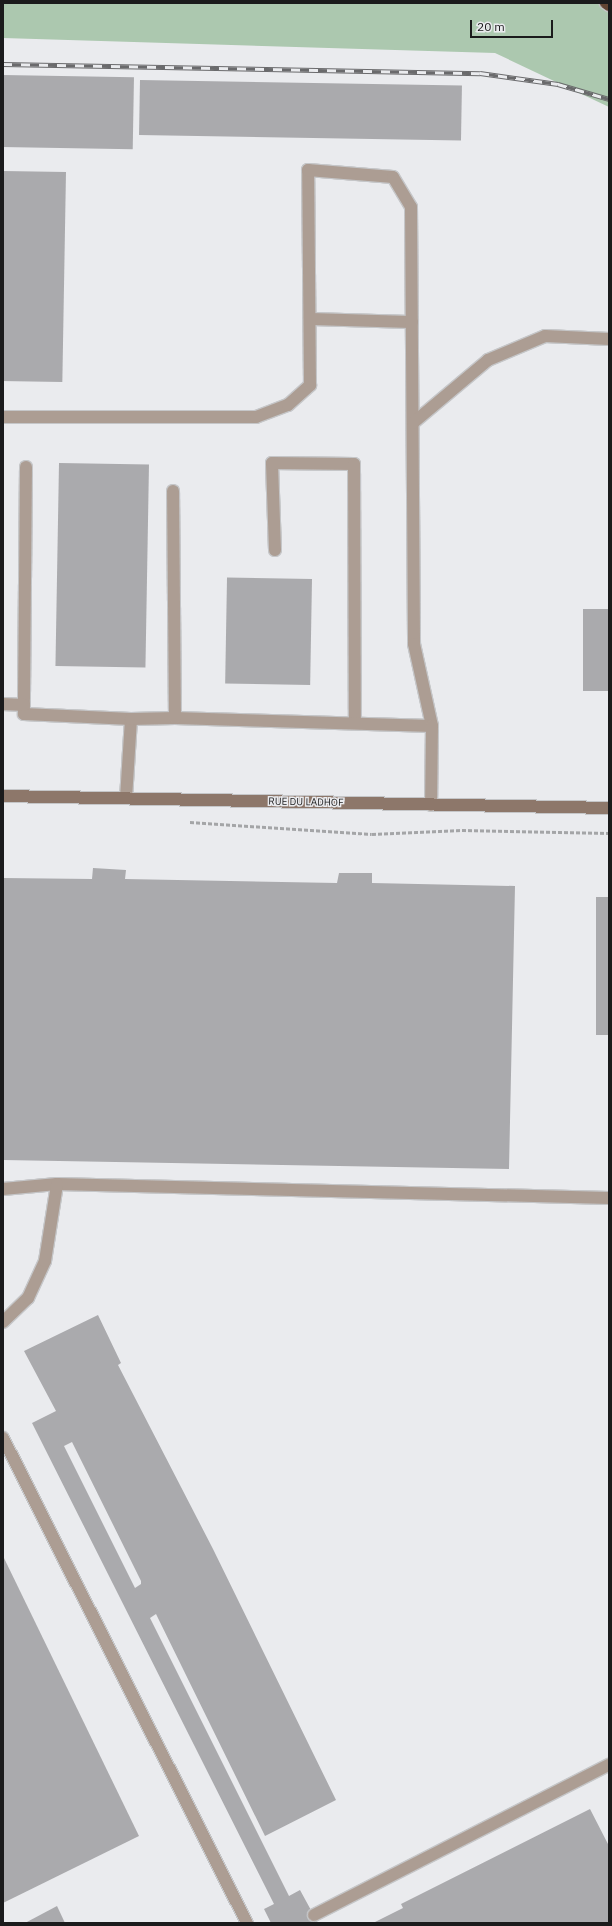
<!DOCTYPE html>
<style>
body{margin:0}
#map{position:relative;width:612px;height:1926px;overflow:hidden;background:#eaebee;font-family:"IBM Plex Sans",sans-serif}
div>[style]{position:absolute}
.green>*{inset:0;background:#acc8af}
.building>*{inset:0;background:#aaaaad;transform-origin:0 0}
.path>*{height:2.5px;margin-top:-1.25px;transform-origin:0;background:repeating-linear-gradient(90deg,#a4a5a7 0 4px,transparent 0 6px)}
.roads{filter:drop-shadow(1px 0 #c5c6c8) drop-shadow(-1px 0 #c5c6c8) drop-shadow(0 1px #c5c6c8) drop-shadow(0 -1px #c5c6c8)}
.lane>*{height:12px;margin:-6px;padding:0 6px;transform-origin:6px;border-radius:6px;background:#ac9d93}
.secondary>*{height:12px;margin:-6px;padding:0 6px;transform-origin:6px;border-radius:6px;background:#8d776a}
.highway>*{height:12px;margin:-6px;padding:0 6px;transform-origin:6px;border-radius:6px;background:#634533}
.rail>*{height:4.5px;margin-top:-2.25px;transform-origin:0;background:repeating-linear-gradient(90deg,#eaebee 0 9px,#6a6a6c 0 18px);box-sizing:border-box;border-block:1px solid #6a6a6c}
span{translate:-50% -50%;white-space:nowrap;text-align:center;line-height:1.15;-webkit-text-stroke:3px #eaebee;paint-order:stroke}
.street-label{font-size:10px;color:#1b1b1c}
.frame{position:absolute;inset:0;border:4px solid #1b1b1c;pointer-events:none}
.scale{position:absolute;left:470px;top:20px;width:83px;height:18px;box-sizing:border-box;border:2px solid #1b1b1c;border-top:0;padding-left:5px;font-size:12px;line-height:14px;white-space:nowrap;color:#1b1b1c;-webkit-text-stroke:3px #eaebee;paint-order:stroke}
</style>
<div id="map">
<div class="green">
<i style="clip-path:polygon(3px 3px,609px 3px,609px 107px,495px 53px,3px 38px)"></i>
</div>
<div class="building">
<i style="left:3px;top:75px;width:131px;height:72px;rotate:1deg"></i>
<i style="left:140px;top:80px;width:322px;height:55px;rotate:1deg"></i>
<i style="left:3px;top:171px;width:63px;height:210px;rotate:1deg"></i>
<i style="left:59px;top:463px;width:90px;height:203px;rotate:1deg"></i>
<i style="left:312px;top:579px;width:106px;height:85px;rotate:91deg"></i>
<i style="left:583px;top:609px;width:26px;height:82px"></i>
<i style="clip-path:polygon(93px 868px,126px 870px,125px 879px,337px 883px,339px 873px,372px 873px,372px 883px,515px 886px,509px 1169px,3px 1160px,3px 878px,92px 879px)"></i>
<i style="left:596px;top:897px;width:13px;height:138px"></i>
<i style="clip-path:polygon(evenodd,98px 1315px,121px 1363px,118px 1365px,213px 1549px,336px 1800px,265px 1836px,156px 1614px,150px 1618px,289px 1896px,300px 1890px,318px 1923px,271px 1923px,264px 1909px,274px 1904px,32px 1423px,56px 1411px,24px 1351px,98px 1315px,72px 1442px,141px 1581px,141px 1584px,135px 1588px,64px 1446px,72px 1442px)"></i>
<i style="clip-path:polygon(3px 1556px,139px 1836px,3px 1903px)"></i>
<i style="clip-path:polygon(590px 1809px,609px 1846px,609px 1923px,373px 1923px,403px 1908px,401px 1904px)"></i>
<i style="clip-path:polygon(57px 1906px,65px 1923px,25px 1923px)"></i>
</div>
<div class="path">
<i style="left:190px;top:822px;width:182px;rotate:3.8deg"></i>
<i style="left:372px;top:834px;width:90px;rotate:-2.5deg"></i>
<i style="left:462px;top:830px;width:147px;rotate:1.2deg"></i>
</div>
<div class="roads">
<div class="lane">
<i style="left:310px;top:319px;width:102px;rotate:1.7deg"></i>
<i style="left:3px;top:417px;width:253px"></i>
<i style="left:256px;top:417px;width:34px;rotate:-21deg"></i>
<i style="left:288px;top:405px;width:30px;rotate:-42deg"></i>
<i style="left:310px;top:385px;width:215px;rotate:-90.5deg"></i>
<i style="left:308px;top:170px;width:85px;rotate:4.7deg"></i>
<i style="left:393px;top:177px;width:35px;rotate:59deg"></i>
<i style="left:411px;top:207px;width:437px;rotate:89.6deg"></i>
<i style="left:414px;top:644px;width:84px;rotate:77.6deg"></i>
<i style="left:413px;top:423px;width:98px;rotate:-40deg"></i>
<i style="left:488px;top:360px;width:62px;rotate:-22.8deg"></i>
<i style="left:545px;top:336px;width:64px;rotate:2.7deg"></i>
<i style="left:26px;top:467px;width:247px;rotate:90.5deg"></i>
<i style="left:24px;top:714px;width:107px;rotate:2.7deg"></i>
<i style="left:131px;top:719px;width:79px;rotate:93.6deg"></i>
<i style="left:275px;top:550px;width:87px;rotate:-92deg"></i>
<i style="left:272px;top:463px;width:82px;rotate:0.7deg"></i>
<i style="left:354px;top:464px;width:259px;rotate:89.8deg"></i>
<i style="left:3px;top:704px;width:21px;rotate:3deg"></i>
<i style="left:175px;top:718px;width:257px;rotate:1.8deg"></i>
<i style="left:432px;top:726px;width:79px;rotate:90.7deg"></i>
<i style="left:131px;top:719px;width:44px;rotate:-1.3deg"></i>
<i style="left:175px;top:718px;width:227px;rotate:-90.5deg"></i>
<i style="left:3px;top:1189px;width:54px;rotate:-5.3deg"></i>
<i style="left:57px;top:1184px;width:552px;rotate:1.45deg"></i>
<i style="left:3px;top:1322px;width:35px;rotate:-44deg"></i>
<i style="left:28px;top:1298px;width:41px;rotate:-65.3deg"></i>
<i style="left:45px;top:1261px;width:78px;rotate:-81.1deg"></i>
<i style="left:3px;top:1438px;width:543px;rotate:63.29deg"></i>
<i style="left:314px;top:1915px;width:331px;rotate:-27deg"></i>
</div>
<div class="secondary">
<i style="left:3px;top:796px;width:606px;rotate:1.13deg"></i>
</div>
<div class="highway">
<i style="left:606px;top:3px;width:4px;rotate:34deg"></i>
</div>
</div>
<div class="rail">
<i style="left:3px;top:64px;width:477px;rotate:1.1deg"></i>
<i style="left:480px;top:73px;width:79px;rotate:8deg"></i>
<i style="left:558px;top:84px;width:53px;rotate:16.4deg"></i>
</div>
<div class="street-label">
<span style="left:306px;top:802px;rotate:1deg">RUE DU LADHOF</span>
</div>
<div class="frame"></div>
<div class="scale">20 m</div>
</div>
